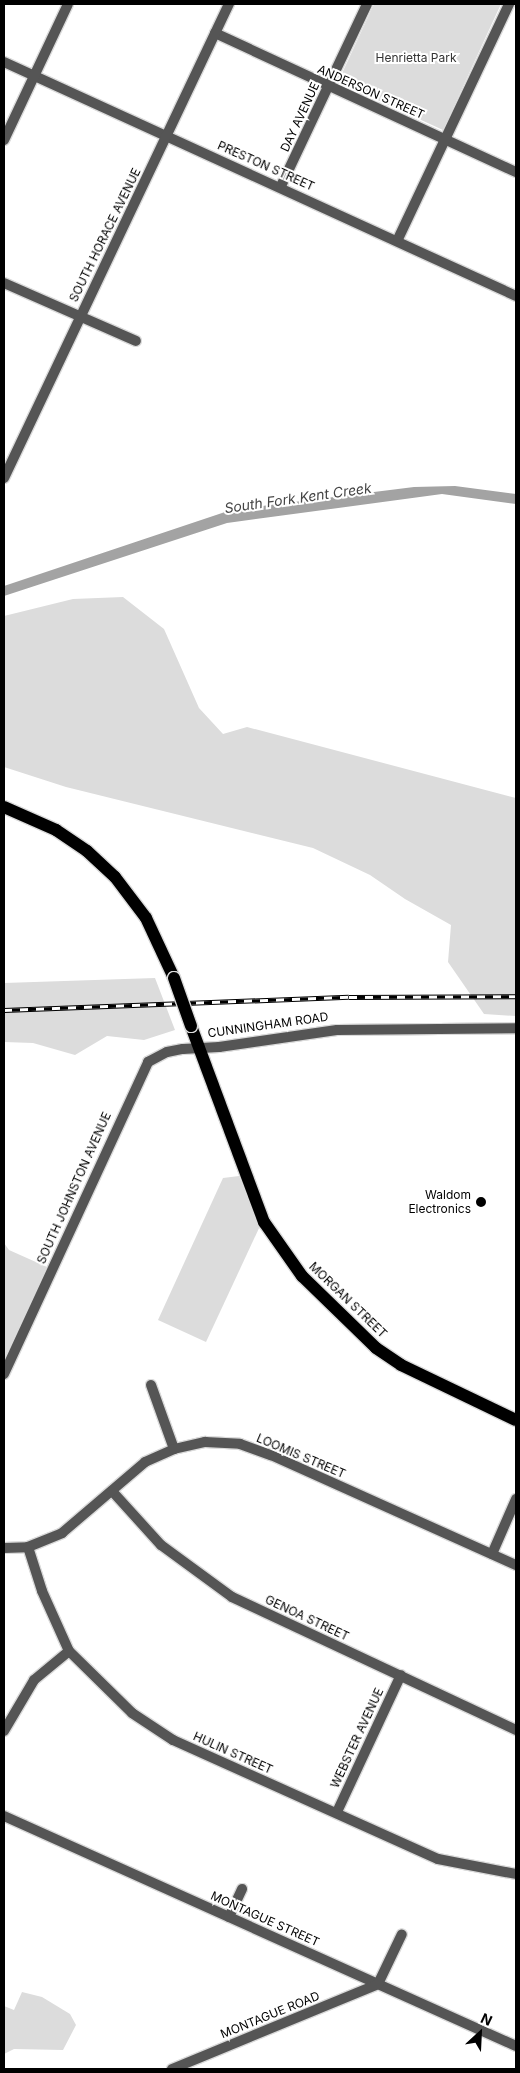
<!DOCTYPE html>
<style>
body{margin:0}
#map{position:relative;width:520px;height:2073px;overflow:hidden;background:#fff;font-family:Inter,sans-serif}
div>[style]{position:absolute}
.green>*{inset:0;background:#dcdcdc}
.water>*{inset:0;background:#a3a3a3}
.roads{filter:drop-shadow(1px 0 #dbdbdb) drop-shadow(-1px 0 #dbdbdb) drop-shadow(0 1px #dbdbdb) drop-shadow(0 -1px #dbdbdb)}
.minor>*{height:10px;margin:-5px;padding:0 5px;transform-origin:5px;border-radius:5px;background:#555}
.major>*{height:12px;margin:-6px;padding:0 6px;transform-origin:6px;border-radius:6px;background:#000}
.rail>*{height:4.5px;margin-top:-2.25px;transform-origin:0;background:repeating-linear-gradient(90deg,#fff 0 8px,#000 0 16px);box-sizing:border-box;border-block:1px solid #000}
.bridges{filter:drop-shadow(1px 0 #dbdbdb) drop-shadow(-1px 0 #dbdbdb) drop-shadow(0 1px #dbdbdb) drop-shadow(0 -1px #dbdbdb)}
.major-bridge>*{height:12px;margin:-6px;padding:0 6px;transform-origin:6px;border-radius:6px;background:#000}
.dots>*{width:14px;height:14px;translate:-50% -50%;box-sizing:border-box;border:2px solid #fff;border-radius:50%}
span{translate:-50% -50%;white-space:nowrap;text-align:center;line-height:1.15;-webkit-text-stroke:4px #fff;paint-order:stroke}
.park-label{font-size:12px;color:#333}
.street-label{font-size:12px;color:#000}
.poi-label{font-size:12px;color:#000}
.right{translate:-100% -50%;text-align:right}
.water-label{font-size:14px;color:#444;font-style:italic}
.frame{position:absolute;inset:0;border:5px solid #000;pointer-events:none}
.north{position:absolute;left:455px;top:2008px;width:50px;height:50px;-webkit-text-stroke:4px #fff;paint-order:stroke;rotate:25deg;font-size:14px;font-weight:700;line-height:20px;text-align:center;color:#000}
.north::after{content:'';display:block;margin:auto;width:18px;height:22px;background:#000;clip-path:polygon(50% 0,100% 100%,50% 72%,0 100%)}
</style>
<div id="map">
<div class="green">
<i style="clip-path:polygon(374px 4px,501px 4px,443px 130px,338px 82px)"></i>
<i style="clip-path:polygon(123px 597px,164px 629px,199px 708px,223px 734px,247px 727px,516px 798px,516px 1016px,484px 1014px,448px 962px,451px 925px,405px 899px,370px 875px,313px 848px,66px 787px,4px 767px,4px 616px,73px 599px)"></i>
<i style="clip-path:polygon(155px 978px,175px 1030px,144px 1040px,107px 1036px,75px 1055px,33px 1043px,4px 1042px,4px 983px)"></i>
<i style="clip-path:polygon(239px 1176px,260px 1226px,206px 1342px,158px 1320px,223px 1178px)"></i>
<i style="clip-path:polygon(4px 1243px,9px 1250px,47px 1267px,4px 1360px)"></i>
<i style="clip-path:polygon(22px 1992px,42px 1997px,70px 2014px,76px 2025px,63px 2050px,14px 2049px,4px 2054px,4px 2006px,14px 2010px)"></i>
</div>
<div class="water">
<i style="clip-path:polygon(455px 486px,516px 494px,516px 504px,442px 494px,227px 523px,4px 596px,4px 586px,231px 510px,414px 487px)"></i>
</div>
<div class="roads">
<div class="minor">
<i style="left:215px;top:33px;width:332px;rotate:24.8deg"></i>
<i style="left:4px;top:62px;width:563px;rotate:24.56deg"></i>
<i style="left:4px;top:140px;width:150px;rotate:-64.8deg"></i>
<i style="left:281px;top:186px;width:201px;rotate:-64.7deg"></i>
<i style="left:398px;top:239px;width:260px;rotate:-64.7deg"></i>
<i style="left:4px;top:283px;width:144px;rotate:23.7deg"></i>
<i style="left:4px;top:478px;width:525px;rotate:-64.61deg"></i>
<i style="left:4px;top:1374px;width:344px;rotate:-65.2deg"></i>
<i style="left:148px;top:1062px;width:21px;rotate:-28deg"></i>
<i style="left:167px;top:1052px;width:16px;rotate:-11deg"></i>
<i style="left:183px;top:1049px;width:36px;rotate:-3deg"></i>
<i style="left:219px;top:1047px;width:119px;rotate:-8.2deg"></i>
<i style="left:337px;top:1030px;width:179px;rotate:-0.6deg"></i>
<i style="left:151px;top:1385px;width:68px;rotate:70.2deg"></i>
<i style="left:112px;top:1491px;width:73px;rotate:47.8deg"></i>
<i style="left:161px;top:1545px;width:88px;rotate:36.2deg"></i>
<i style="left:232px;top:1597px;width:314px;rotate:25.1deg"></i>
<i style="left:28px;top:1547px;width:46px;rotate:72.3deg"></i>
<i style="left:42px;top:1591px;width:66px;rotate:65.8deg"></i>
<i style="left:69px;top:1651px;width:88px;rotate:44.5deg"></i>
<i style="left:132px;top:1713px;width:49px;rotate:33.4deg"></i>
<i style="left:173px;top:1740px;width:290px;rotate:24.2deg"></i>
<i style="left:438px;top:1859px;width:79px;rotate:10.9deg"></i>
<i style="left:4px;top:1548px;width:24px;rotate:-2deg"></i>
<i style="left:28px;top:1547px;width:37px;rotate:-22deg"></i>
<i style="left:62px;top:1533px;width:109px;rotate:-40.5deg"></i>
<i style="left:145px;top:1462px;width:32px;rotate:-24deg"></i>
<i style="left:174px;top:1449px;width:32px;rotate:-13deg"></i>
<i style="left:205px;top:1442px;width:35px;rotate:3deg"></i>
<i style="left:240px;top:1444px;width:33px;rotate:20deg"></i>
<i style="left:271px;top:1455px;width:269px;rotate:24.2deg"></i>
<i style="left:492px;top:1554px;width:60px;rotate:-66.4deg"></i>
<i style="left:4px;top:1731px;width:59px;rotate:-59.5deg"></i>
<i style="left:34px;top:1680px;width:45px;rotate:-39.6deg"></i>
<i style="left:337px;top:1812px;width:151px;rotate:-65deg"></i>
<i style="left:4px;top:1816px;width:561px;rotate:24.19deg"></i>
<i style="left:229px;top:1917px;width:31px;rotate:-65deg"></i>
<i style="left:378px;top:1984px;width:55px;rotate:-64.4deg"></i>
<i style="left:172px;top:2069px;width:223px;rotate:-22.4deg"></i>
</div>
<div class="major">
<i style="left:4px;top:807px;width:57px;rotate:23.9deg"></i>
<i style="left:56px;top:830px;width:37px;rotate:34deg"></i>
<i style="left:87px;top:851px;width:38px;rotate:43deg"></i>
<i style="left:115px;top:877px;width:51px;rotate:52.9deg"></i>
<i style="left:146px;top:918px;width:66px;rotate:65deg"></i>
<i style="left:191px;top:1026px;width:209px;rotate:69.6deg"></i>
<i style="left:264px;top:1222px;width:66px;rotate:54.9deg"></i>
<i style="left:302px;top:1276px;width:103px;rotate:44.2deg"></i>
<i style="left:376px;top:1348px;width:30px;rotate:34deg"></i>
<i style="left:401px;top:1365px;width:127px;rotate:25.6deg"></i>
</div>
</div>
<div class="rail">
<i style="left:4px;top:1010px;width:345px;rotate:-2.2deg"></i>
<i style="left:349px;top:997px;width:167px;rotate:-0.3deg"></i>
</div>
<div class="bridges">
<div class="major-bridge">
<i style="left:174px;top:978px;width:51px;rotate:70.5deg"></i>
</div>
</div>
<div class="dots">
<i style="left:481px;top:1202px;background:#000"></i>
</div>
<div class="park-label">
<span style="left:416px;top:58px">Henrietta Park</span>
</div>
<div class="street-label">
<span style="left:371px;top:92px;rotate:24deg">ANDERSON STREET</span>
<span style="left:300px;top:117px;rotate:-65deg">DAY AVENUE</span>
<span style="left:266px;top:166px;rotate:24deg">PRESTON STREET</span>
<span style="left:105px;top:235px;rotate:-64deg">SOUTH HORACE AVENUE</span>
<span style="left:268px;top:1025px;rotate:-8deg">CUNNINGHAM ROAD</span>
<span style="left:74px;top:1188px;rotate:-66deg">SOUTH JOHNSTON AVENUE</span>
<span style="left:348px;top:1300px;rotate:44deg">MORGAN STREET</span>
<span style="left:301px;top:1456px;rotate:23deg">LOOMIS STREET</span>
<span style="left:307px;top:1618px;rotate:25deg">GENOA STREET</span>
<span style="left:357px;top:1738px;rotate:-65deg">WEBSTER AVENUE</span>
<span style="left:233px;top:1753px;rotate:24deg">HULIN STREET</span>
<span style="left:265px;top:1919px;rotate:24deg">MONTAGUE STREET</span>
<span style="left:270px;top:2015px;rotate:-22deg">MONTAGUE ROAD</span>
</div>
<div class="poi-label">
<span class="right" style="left:471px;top:1202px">Waldom<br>Electronics</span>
</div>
<div class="water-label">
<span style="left:298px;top:498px;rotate:-8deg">South Fork Kent Creek</span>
</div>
<div class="frame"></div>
<div class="north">N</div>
</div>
